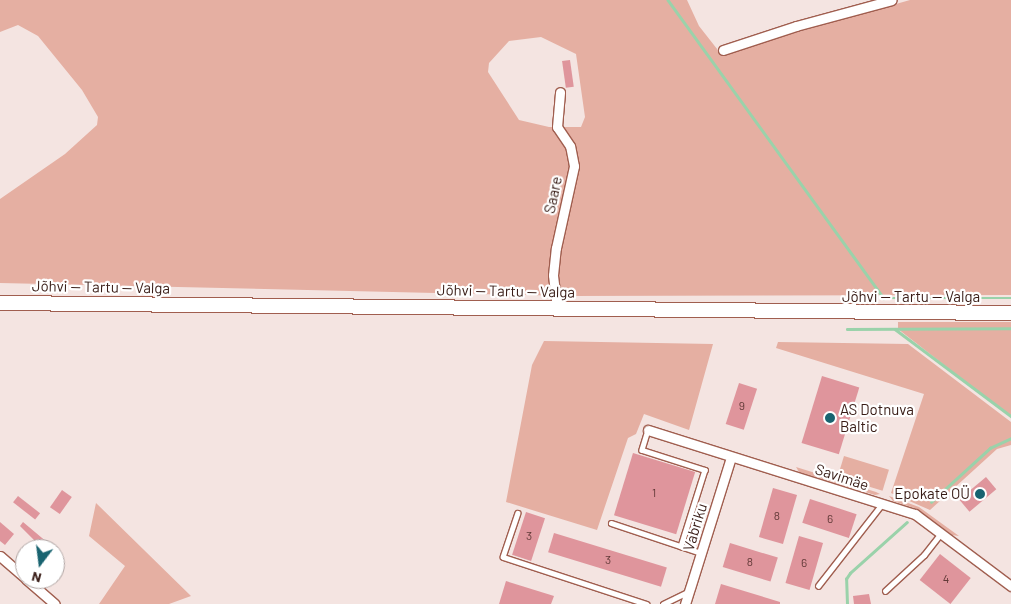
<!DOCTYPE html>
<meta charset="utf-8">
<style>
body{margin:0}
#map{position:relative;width:1011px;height:604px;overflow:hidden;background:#f4e4e1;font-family:Barlow,sans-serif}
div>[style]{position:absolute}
.green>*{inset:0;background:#e5afa2;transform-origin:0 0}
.stream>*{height:2.5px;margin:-1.25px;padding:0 1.25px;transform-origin:1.25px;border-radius:1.25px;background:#9ad2aa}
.building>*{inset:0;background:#df959c;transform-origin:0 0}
.roads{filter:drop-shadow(1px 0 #a05e4f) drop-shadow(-1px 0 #a05e4f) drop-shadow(0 1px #a05e4f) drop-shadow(0 -1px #a05e4f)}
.service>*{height:4.5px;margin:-2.25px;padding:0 2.25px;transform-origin:2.25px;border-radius:2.25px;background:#fff}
.minor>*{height:9px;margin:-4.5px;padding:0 4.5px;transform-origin:4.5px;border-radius:4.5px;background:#fff}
.trunk>*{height:14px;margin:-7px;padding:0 7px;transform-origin:7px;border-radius:7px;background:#fff}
.dots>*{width:14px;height:14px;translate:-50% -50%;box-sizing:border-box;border:2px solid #fff;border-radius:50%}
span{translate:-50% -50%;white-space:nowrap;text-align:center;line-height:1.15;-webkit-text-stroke:4.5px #fff;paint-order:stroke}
.number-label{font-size:12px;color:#623a38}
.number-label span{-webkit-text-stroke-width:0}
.street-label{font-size:15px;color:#381c16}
.poi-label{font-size:15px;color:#381c16}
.left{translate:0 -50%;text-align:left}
.right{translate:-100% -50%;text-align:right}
.north{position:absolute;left:15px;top:539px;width:50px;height:50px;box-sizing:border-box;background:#fff;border:1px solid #afa4a2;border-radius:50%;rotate:195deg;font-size:14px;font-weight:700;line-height:20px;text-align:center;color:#381c16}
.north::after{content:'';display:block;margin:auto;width:18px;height:22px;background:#196370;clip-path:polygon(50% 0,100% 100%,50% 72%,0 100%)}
</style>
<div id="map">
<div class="green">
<i style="clip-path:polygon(evenodd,0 0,687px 0,699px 26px,721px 54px,910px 0,1011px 0,1011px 295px,569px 296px,0 283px,0 199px,65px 154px,97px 125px,98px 117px,82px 90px,38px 36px,18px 25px,0 32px,0 0,541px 37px,576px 54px,585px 117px,581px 127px,549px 127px,519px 120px,488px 72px,489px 63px,509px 41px,541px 37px)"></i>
<i style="clip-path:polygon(898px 322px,1011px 322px,1011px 417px,898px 329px)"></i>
<i style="clip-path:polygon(544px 341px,713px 344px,689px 430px,644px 414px,636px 434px,628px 438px,597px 530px,506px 502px,532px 365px)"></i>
<i style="clip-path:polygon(778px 342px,908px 344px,1011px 422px,1011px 445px,997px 449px,930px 510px,891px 493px,924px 394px,776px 348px)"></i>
<i style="left:844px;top:456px;width:47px;height:22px;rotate:17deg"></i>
<i style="clip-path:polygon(796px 467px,876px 492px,880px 494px,875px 495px,799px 472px)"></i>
<i style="clip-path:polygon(889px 496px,919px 507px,959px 536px,952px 535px,917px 509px,893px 501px)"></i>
<i style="clip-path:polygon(96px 503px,191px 596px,169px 604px,99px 604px,125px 566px,89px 536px)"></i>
</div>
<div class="stream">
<i style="left:668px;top:0;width:368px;rotate:54.1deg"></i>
<i style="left:884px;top:298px;width:127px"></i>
<i style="left:847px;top:329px;width:164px;rotate:-0.3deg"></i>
<i style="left:895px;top:329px;width:145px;rotate:36.9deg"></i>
<i style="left:931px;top:502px;width:80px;rotate:-42.5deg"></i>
<i style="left:990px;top:448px;width:23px;rotate:-25deg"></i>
<i style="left:847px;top:604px;width:25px;rotate:-92deg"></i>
<i style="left:846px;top:579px;width:7px;rotate:-56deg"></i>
<i style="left:850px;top:573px;width:76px;rotate:-41.8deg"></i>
</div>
<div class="building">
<i style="left:570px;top:60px;width:27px;height:8px;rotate:82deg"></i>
<i style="left:822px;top:376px;width:39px;height:70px;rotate:17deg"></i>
<i style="left:739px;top:383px;width:19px;height:43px;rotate:18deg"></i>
<i style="left:633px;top:453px;width:65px;height:65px;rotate:17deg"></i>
<i style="left:986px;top:477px;width:16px;height:35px;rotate:50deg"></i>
<i style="left:773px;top:488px;width:25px;height:51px;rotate:16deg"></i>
<i style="left:62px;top:490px;width:12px;height:21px;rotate:35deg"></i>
<i style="left:18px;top:496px;width:28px;height:8px;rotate:38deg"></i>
<i style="left:810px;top:499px;width:49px;height:25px;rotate:18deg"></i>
<i style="left:526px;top:512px;width:20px;height:45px;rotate:18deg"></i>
<i style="clip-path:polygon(0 522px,14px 534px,5px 545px,0 541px)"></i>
<i style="clip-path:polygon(23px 522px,48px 543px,43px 549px,28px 549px,35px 541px,20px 526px)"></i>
<i style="left:554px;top:533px;width:118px;height:20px;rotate:17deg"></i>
<i style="left:799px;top:536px;width:25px;height:49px;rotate:16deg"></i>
<i style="left:730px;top:543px;width:50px;height:25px;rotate:17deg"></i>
<i style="left:940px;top:554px;width:39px;height:33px;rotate:38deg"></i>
<i style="clip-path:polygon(506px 581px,554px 596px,551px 604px,499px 604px)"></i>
<i style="clip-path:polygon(721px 584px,780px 602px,780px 604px,715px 604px)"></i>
<i style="clip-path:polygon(869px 594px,871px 604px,854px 604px,853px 596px)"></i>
</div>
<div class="roads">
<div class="service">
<i style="left:648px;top:430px;width:21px;rotate:107deg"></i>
<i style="left:642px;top:450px;width:66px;rotate:17.6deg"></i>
<i style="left:705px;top:470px;width:80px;rotate:107.5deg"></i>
<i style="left:518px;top:513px;width:46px;rotate:108.8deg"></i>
<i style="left:503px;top:557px;width:151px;rotate:18.1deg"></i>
<i style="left:611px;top:523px;width:95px;rotate:18.4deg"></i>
<i style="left:818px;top:586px;width:104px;rotate:-52deg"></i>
<i style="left:885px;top:591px;width:53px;rotate:-42.7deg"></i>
<i style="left:924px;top:555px;width:28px;rotate:-52deg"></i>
<i style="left:663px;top:604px;width:28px;rotate:-26deg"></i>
</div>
<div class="minor">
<i style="left:723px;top:50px;width:77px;rotate:-18.2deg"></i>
<i style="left:796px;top:26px;width:99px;rotate:-15.2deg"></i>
<i style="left:557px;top:308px;width:33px;rotate:-97deg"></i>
<i style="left:553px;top:275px;width:27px;rotate:-84deg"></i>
<i style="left:556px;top:248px;width:84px;rotate:-77.6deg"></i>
<i style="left:574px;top:166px;width:20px;rotate:-101deg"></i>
<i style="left:570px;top:146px;width:23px;rotate:-124deg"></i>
<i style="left:557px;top:127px;width:35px;rotate:-85deg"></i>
<i style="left:648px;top:430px;width:280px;rotate:17.5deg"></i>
<i style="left:915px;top:514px;width:120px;rotate:36.9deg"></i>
<i style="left:0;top:556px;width:33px;rotate:41deg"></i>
<i style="left:26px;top:579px;width:38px;rotate:41deg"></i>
<i style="left:685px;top:604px;width:154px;rotate:-72.6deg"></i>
</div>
<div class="trunk">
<i style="left:0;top:303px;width:1011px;rotate:0.57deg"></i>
</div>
</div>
<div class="dots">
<i style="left:830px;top:418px;background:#196370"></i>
<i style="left:980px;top:494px;background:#196370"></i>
</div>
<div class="number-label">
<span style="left:742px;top:406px">9</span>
<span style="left:654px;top:493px">1</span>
<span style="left:777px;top:516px">8</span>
<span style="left:830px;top:519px">6</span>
<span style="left:529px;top:536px">3</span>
<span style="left:608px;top:560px">3</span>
<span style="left:750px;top:562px">8</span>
<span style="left:804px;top:563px">6</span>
<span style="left:946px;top:579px">4</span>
</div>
<div class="street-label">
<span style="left:553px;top:195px;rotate:-78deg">Saare</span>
<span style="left:101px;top:287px;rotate:1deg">Jõhvi — Tartu — Valga</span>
<span style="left:506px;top:291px;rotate:1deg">Jõhvi — Tartu — Valga</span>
<span style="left:911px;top:297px">Jõhvi — Tartu — Valga</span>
<span style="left:842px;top:477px;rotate:18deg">Savimäe</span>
<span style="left:695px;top:527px;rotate:-73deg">Vabriku</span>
</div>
<div class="poi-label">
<span class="left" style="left:840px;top:418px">AS Dotnuva<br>Baltic</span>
<span class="right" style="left:970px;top:494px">Epokate OÜ</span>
</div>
<div class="north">N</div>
</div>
